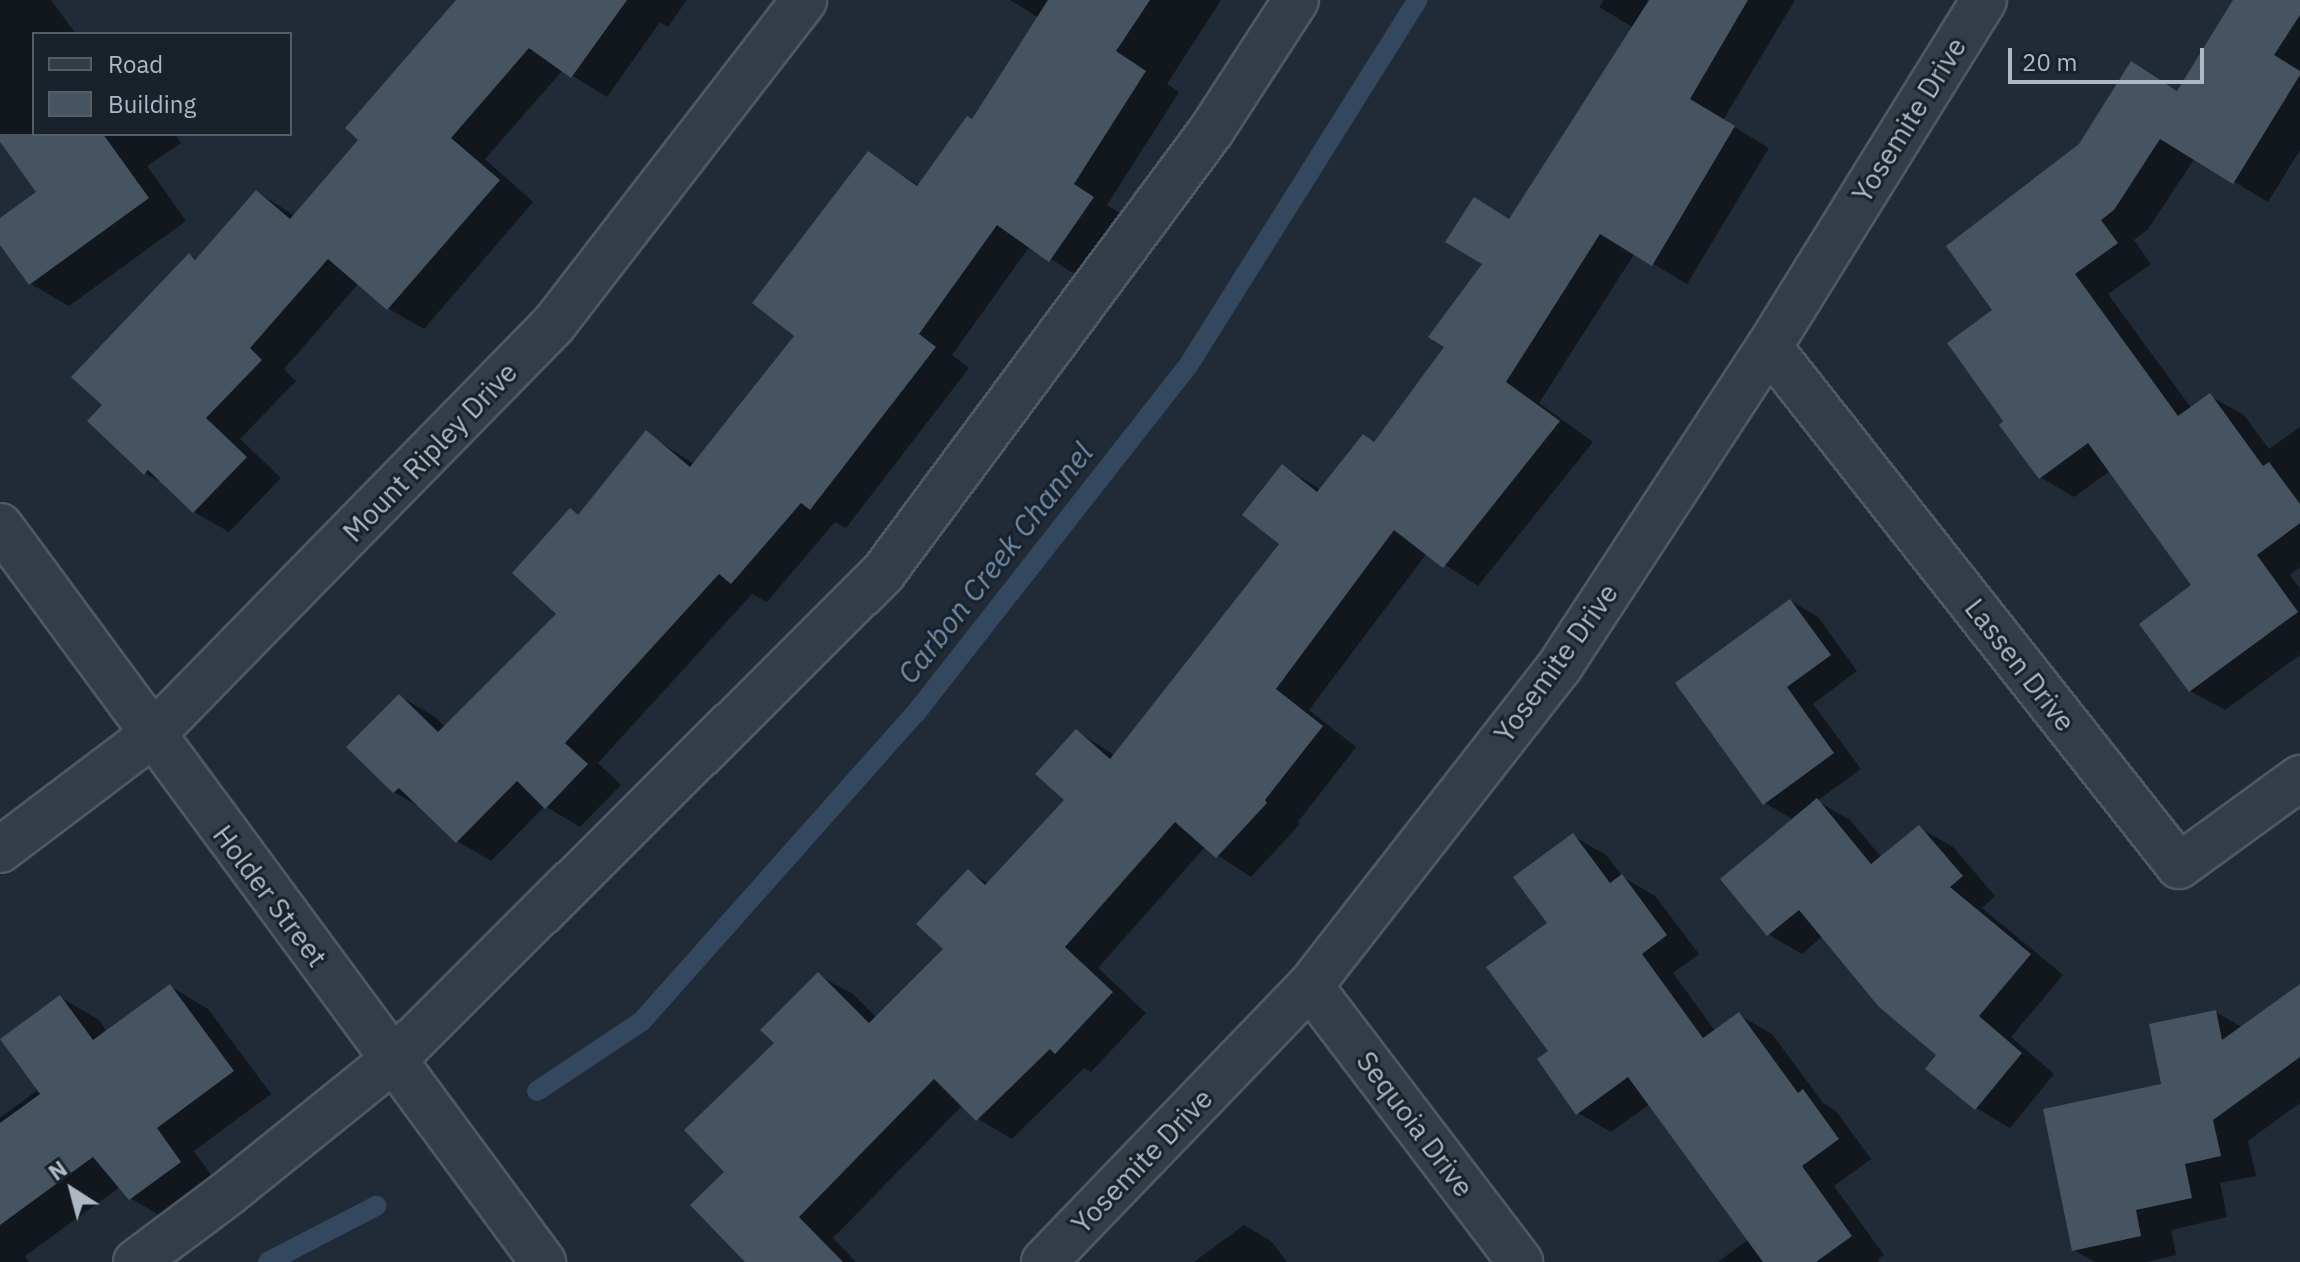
<!DOCTYPE html>
<style>
body{margin:0}
#map{position:relative;width:2300px;height:1262px;overflow:hidden;background:#202b37;font-family:"IBM Plex Sans",sans-serif}
div>[style]{position:absolute}
.shadow>*{inset:0;background:#0007}
.stream>*{height:20px;margin:-10px;padding:0 10px;transform-origin:10px;border-radius:10px;background:#33485e}
.building>*{inset:0;background:#465361}
.roads{filter:drop-shadow(2px 0 #4e5862) drop-shadow(-2px 0 #4e5862) drop-shadow(0 2px #4e5862) drop-shadow(0 -2px #4e5862)}
.minor>*{height:44px;margin:-22px;padding:0 22px;transform-origin:22px;border-radius:22px;background:#333d47}
span{translate:-50% -50%;white-space:nowrap;text-align:center;line-height:1.15;-webkit-text-stroke:6px #19222b;paint-order:stroke}
.street-label{font-size:28px;color:#adb8c4}
.water-label{font-size:30px;color:#6e8ba9;font-style:italic}
.legend{position:absolute;left:32px;top:32px;width:260px;height:104px;box-sizing:border-box;background:#19222b;border:2px solid #545e68;margin:0;padding:10px 14px;list-style:none;font-size:24px;color:#adb8c4}
.legend li{display:flex;align-items:center;gap:16px;height:40px}
.legend b{width:40px;border:2px solid #545e68}
.north{position:absolute;left:32px;top:1150px;width:80px;height:80px;-webkit-text-stroke:6px #19222b;paint-order:stroke;rotate:324deg;font-size:22px;font-weight:700;line-height:32px;text-align:center;color:#adb8c4}
.north::after{content:'';display:block;margin:auto;width:28px;height:36px;background:#adb8c4;clip-path:polygon(50% 0,100% 100%,50% 72%,0 100%)}
.scale{position:absolute;left:2008px;top:48px;width:196px;height:36px;box-sizing:border-box;border:4px solid #adb8c4;border-top:0;padding-left:10px;font-size:24px;line-height:28px;white-space:nowrap;color:#adb8c4;-webkit-text-stroke:6px #19222b;paint-order:stroke}
</style>
<div id="map">
<div class="shadow">
<i style="clip-path:polygon(0 0,51px 0,76px 34px,34px 34px,34px 134px,175px 134px,181px 143px,147px 166px,186px 221px,69px 306px,31px 284px,0 241px,0 221px,39px 192px,0 139px)"></i>
<i style="clip-path:polygon(459px 0,687px 0,668px 27px,660px 22px,607px 97px,563px 70px,485px 159px,533px 202px,424px 329px,389px 309px,359px 283px,284px 369px,296px 381px,240px 439px,281px 478px,229px 532px,194px 512px,168px 486px,145px 473px,105px 405px,190px 255px,198px 260px,257px 192px,295px 216px,361px 139px)"></i>
<i style="clip-path:polygon(1010px 0,1221px 0,1167px 84px,1179px 92px,1107px 205px,1127px 218px,1084px 280px,1030px 246px,952px 355px,969px 368px,846px 528px,835px 522px,767px 602px,752px 594px,598px 763px,621px 785px,580px 827px,545px 806px,491px 861px,457px 841px,423px 809px,394px 792px,399px 696px,434px 716px,446px 728px,559px 614px,571px 511px,579px 516px,646px 433px,694px 464px,797px 335px,868px 154px,920px 186px,973px 121px,1039px 18px)"></i>
<i style="clip-path:polygon(1604px 0,1795px 0,1723px 120px,1769px 148px,1687px 284px,1635px 253px,1539px 403px,1593px 442px,1478px 586px,1427px 553px,1309px 710px,1356px 747px,1298px 822px,1300px 824px,1251px 877px,1205px 847px,1098px 968px,1146px 1013px,1091px 1072px,1084px 1068px,1012px 1139px,978px 1119px,963px 1105px,833px 1238px,856px 1262px,748px 1262px,727px 1172px,776px 1043px,818px 975px,853px 994px,877px 1018px,946px 949px,968px 871px,989px 884px,1067px 800px,1076px 731px,1116px 756px,1282px 544px,1283px 466px,1321px 490px,1375px 443px,1446px 347px,1484px 264px,1510px 220px,1634px 28px,1599px 7px)"></i>
<i style="clip-path:polygon(2236px 0,2300px 0,2300px 150px,2268px 202px,2195px 158px,2148px 229px,2134px 240px,2151px 264px,2108px 294px,2192px 409px,2210px 396px,2244px 415px,2269px 449px,2300px 427px,2300px 567px,2290px 575px,2300px 589px,2300px 655px,2225px 710px,2190px 691px,2194px 586px,2110px 471px,2074px 497px,2040px 477px,2006px 422px,1995px 311px,2166px 84px,2178px 92px)"></i>
<i style="clip-path:polygon(1791px 601px,1818px 617px,1857px 671px,1813px 704px,1861px 769px,1817px 801px,1850px 820px,1882px 858px,1919px 828px,1953px 847px,1995px 896px,1982px 908px,2063px 975px,2011px 1037px,2054px 1074px,2010px 1128px,1976px 1108px,1939px 1055px,1823px 936px,1802px 954px,1768px 934px,1794px 820px,1765px 803px)"></i>
<i style="clip-path:polygon(1573px 836px,1606px 855px,1623px 877px,1655px 896px,1699px 954px,1673px 973px,1716px 1032px,1739px 1015px,1772px 1034px,1823px 1103px,1836px 1111px,1871px 1159px,1834px 1186px,1884px 1255px,1878px 1259px,1880px 1262px,1718px 1262px,1749px 1239px,1650px 1104px,1611px 1132px,1578px 1113px,1551px 1051px,1550px 924px)"></i>
<i style="clip-path:polygon(170px 986px,208px 1009px,271px 1094px,194px 1151px,218px 1184px,168px 1220px,130px 1198px,120px 1187px,25px 1256px,29px 1262px,0 1262px,0 1118px,39px 1089px,60px 997px,99px 1020px,107px 1032px)"></i>
<i style="clip-path:polygon(2300px 986px,2300px 1103px,2248px 1141px,2256px 1176px,2220px 1183px,2227px 1217px,2171px 1230px,2176px 1255px,2146px 1262px,2095px 1262px,2074px 1250px,2163px 1085px,2216px 1012px,2243px 1028px)"></i>
<i style="clip-path:polygon(1244px 1225px,1271px 1241px,1287px 1262px,1194px 1262px)"></i>
</div>
<div class="stream">
<i style="left:537px;top:1091px;width:126px;rotate:-33.7deg"></i>
<i style="left:642px;top:1021px;width:411px;rotate:-48.4deg"></i>
<i style="left:915px;top:714px;width:442px;rotate:-51.9deg"></i>
<i style="left:1188px;top:366px;width:432px;rotate:-57.9deg"></i>
<i style="left:268px;top:1262px;width:122px;rotate:-27.4deg"></i>
</div>
<div class="building">
<i style="clip-path:polygon(456px 0,627px 0,571px 78px,529px 48px,451px 138px,500px 180px,387px 310px,328px 259px,250px 348px,262px 360px,206px 418px,247px 457px,193px 513px,148px 470px,144px 475px,87px 421px,102px 405px,71px 377px,189px 253px,195px 260px,256px 190px,290px 219px,358px 140px,345px 128px)"></i>
<i style="clip-path:polygon(1048px 0,1150px 0,1116px 51px,1146px 71px,1074px 184px,1094px 197px,1049px 262px,997px 225px,919px 334px,936px 347px,810px 510px,801px 503px,731px 584px,719px 574px,565px 743px,588px 764px,545px 809px,517px 781px,456px 843px,399px 788px,393px 793px,346px 747px,399px 694px,438px 732px,556px 614px,512px 573px,570px 508px,578px 515px,646px 430px,690px 467px,794px 336px,752px 303px,868px 151px,917px 186px,967px 116px,972px 119px)"></i>
<i style="clip-path:polygon(1649px 0,1748px 0,1690px 99px,1735px 126px,1652px 266px,1600px 234px,1506px 382px,1560px 421px,1443px 568px,1394px 530px,1276px 689px,1323px 726px,1265px 800px,1267px 803px,1216px 858px,1175px 822px,1065px 947px,1113px 992px,1055px 1054px,1050px 1049px,976px 1121px,934px 1079px,799px 1217px,843px 1262px,745px 1262px,690px 1205px,724px 1172px,684px 1130px,774px 1043px,760px 1030px,818px 972px,869px 1023px,943px 949px,916px 924px,968px 869px,985px 885px,1064px 800px,1035px 774px,1076px 729px,1110px 759px,1279px 544px,1242px 515px,1282px 464px,1317px 492px,1363px 434px,1374px 442px,1444px 347px,1428px 337px,1482px 264px,1445px 242px,1474px 197px,1509px 219px)"></i>
<i style="clip-path:polygon(2233px 0,2300px 0,2300px 15px,2274px 55px,2300px 71px,2300px 75px,2233px 184px,2160px 139px,2114px 210px,2101px 220px,2118px 243px,2075px 274px,2178px 416px,2210px 393px,2263px 466px,2269px 462px,2300px 504px,2300px 523px,2257px 555px,2298px 612px,2189px 692px,2139px 624px,2191px 585px,2088px 443px,2039px 479px,1999px 425px,2003px 421px,1947px 343px,1992px 310px,1946px 246px,2079px 144px,2131px 61px,2177px 91px)"></i>
<i style="clip-path:polygon(0 134px,103px 134px,149px 198px,29px 285px,0 245px,0 218px,36px 192px,0 142px)"></i>
<i style="clip-path:polygon(1790px 599px,1831px 655px,1787px 687px,1834px 753px,1763px 805px,1675px 683px)"></i>
<i style="clip-path:polygon(1817px 798px,1871px 864px,1919px 825px,1963px 876px,1950px 887px,2031px 954px,1979px 1016px,2022px 1053px,1975px 1110px,1925px 1069px,1936px 1055px,1879px 1007px,1799px 910px,1767px 936px,1720px 879px)"></i>
<i style="clip-path:polygon(1573px 833px,1610px 883px,1622px 874px,1667px 935px,1642px 954px,1703px 1038px,1739px 1012px,1798px 1093px,1803px 1089px,1839px 1139px,1802px 1166px,1852px 1236px,1816px 1262px,1763px 1262px,1628px 1077px,1576px 1115px,1537px 1059px,1548px 1051px,1486px 967px,1547px 923px,1513px 877px)"></i>
<i style="clip-path:polygon(170px 984px,234px 1071px,157px 1128px,181px 1162px,129px 1200px,93px 1157px,0 1225px,0 1123px,40px 1094px,0 1039px,60px 995px,93px 1040px)"></i>
<i style="clip-path:polygon(2300px 984px,2300px 1057px,2213px 1120px,2221px 1156px,2185px 1164px,2192px 1198px,2136px 1210px,2141px 1236px,2072px 1251px,2043px 1109px,2161px 1084px,2149px 1024px,2216px 1010px,2222px 1040px)"></i>
</div>
<div class="roads">
<div class="minor">
<i style="left:1769px;top:347px;width:661px;rotate:51.69deg"></i>
<i style="left:2179px;top:866px;width:150px;rotate:-36deg"></i>
<i style="left:0;top:526px;width:915px;rotate:53.58deg"></i>
<i style="left:0;top:850px;width:189px;rotate:-37.1deg"></i>
<i style="left:151px;top:736px;width:576px;rotate:-45.63deg"></i>
<i style="left:554px;top:324px;width:409px;rotate:-52.3deg"></i>
<i style="left:1310px;top:986px;width:347px;rotate:52.7deg"></i>
<i style="left:136px;top:1262px;width:114px;rotate:-36.8deg"></i>
<i style="left:227px;top:1194px;width:212px;rotate:-38.9deg"></i>
<i style="left:392px;top:1061px;width:692px;rotate:-44.82deg"></i>
<i style="left:883px;top:573px;width:550px;rotate:-53.42deg"></i>
<i style="left:1211px;top:131px;width:156px;rotate:-57deg"></i>
<i style="left:1044px;top:1262px;width:383px;rotate:-46.1deg"></i>
<i style="left:1310px;top:986px;width:406px;rotate:-52deg"></i>
<i style="left:1560px;top:666px;width:381px;rotate:-56.8deg"></i>
<i style="left:1769px;top:347px;width:408px;rotate:-58.2deg"></i>
</div>
</div>
<div class="street-label">
<span style="left:1909px;top:120px;rotate:-58deg">Yosemite Drive</span>
<span style="left:430px;top:452px;rotate:-46deg">Mount Ripley Drive</span>
<span style="left:1556px;top:663px;rotate:-54deg">Yosemite Drive</span>
<span style="left:2020px;top:665px;rotate:52deg">Lassen Drive</span>
<span style="left:270px;top:896px;rotate:53deg">Holder Street</span>
<span style="left:1415px;top:1124px;rotate:53deg">Sequoia Drive</span>
<span style="left:1142px;top:1161px;rotate:-46deg">Yosemite Drive</span>
</div>
<div class="water-label">
<span style="left:995px;top:563px;rotate:-52deg">Carbon Creek Channel</span>
</div>
<ul class="legend">
<li><b style="height:10px;background:#333d47"></b>Road</li>
<li><b style="height:22px;background:#465361"></b>Building</li>
</ul>
<div class="north">N</div>
<div class="scale">20 m</div>
</div>
